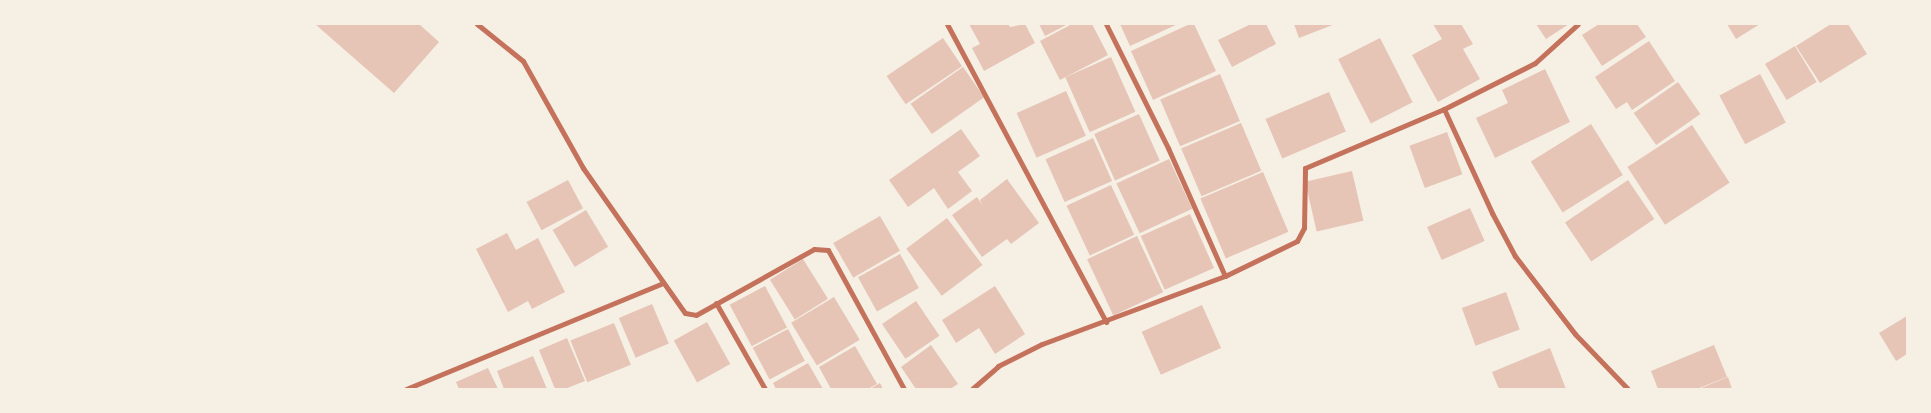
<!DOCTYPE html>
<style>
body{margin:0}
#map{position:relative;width:1931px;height:413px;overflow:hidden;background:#f6efe4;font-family:Figtree,sans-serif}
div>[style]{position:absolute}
.building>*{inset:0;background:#e6c5b7;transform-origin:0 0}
.minor>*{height:5px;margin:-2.5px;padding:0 2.5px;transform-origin:2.5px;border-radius:2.5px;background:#c5725c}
span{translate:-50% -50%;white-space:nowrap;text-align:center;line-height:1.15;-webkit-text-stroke:4px #f6efe4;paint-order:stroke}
.frame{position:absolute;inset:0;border:25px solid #f6efe4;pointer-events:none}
</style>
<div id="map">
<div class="building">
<i style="clip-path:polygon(315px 24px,419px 24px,439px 42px,394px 93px)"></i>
<i style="clip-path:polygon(969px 24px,1008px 24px,1010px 27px,1025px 24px,1035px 43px,984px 71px,972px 48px,980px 44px)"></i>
<i style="clip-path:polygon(1039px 24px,1068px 24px,1045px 36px)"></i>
<i style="clip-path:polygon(1072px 24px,1092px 24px,1108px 55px,1060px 80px,1040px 41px)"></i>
<i style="clip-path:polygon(1120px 24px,1178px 24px,1130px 46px)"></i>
<i style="clip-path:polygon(1190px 24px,1194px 24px,1216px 71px,1153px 100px,1131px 51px)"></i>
<i style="clip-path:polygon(1251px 24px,1266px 24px,1276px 44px,1232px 67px,1218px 40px)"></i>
<i style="clip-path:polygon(1294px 24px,1335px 24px,1299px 38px)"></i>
<i style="clip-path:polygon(1433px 24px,1461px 24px,1473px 44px,1463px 49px,1480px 79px,1438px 102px,1412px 55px,1442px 39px)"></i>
<i style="clip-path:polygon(1536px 24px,1569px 24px,1546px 39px)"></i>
<i style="clip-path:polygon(1599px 24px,1637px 24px,1646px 37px,1602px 66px,1582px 35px)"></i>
<i style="clip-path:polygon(1727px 24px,1760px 24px,1736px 39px)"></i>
<i style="clip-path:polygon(1831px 24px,1848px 24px,1867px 54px,1820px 83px,1796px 46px)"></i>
<i style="left:943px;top:38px;width:34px;height:68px;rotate:56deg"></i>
<i style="left:1380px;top:38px;width:72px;height:47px;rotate:63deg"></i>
<i style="clip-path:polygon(1649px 41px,1675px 81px,1632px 110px,1627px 102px,1616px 109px,1595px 77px)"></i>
<i style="left:1795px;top:46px;width:42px;height:35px;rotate:59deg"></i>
<i style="left:1111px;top:57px;width:60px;height:50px;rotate:66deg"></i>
<i style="left:963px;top:67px;width:37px;height:64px;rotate:55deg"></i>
<i style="clip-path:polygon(1545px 69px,1570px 122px,1495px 158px,1476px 118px,1508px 103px,1502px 90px)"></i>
<i style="left:1220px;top:74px;width:51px;height:65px;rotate:67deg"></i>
<i style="left:1760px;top:74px;width:55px;height:46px;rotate:62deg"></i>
<i style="left:1678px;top:82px;width:39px;height:54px;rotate:55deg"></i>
<i style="left:1066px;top:91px;width:49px;height:54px;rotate:66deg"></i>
<i style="left:1329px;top:92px;width:43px;height:69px;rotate:67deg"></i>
<i style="left:1139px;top:114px;width:51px;height:49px;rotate:66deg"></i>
<i style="left:1241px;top:123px;width:52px;height:65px;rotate:67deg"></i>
<i style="left:1591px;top:124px;width:60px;height:71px;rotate:58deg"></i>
<i style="left:1692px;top:125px;width:69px;height:77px;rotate:57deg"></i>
<i style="clip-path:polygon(961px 129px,980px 156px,958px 172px,972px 191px,948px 209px,934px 188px,908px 207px,889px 180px)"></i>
<i style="left:1447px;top:132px;width:45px;height:40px;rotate:70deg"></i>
<i style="left:1093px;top:138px;width:47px;height:52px;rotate:66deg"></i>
<i style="left:1169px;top:159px;width:55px;height:58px;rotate:65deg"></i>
<i style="left:1352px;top:171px;width:51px;height:48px;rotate:77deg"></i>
<i style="left:1263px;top:172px;width:65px;height:68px;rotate:67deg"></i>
<i style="clip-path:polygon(1007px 179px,1039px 223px,1011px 244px,1007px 239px,982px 257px,952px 215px,977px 197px,983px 206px,980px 200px)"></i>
<i style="left:568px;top:180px;width:32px;height:47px;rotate:62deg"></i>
<i style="left:1628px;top:180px;width:47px;height:76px;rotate:56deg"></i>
<i style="left:1111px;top:185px;width:55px;height:49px;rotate:65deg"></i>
<i style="left:1470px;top:208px;width:36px;height:47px;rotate:66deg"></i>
<i style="left:586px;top:210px;width:43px;height:39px;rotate:59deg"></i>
<i style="left:1190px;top:214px;width:59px;height:54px;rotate:66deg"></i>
<i style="left:880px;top:216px;width:40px;height:54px;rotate:60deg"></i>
<i style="left:947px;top:218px;width:59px;height:51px;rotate:53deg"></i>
<i style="clip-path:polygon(507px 233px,516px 250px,538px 238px,565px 292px,532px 309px,528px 301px,508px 312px,476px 249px)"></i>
<i style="left:1137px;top:236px;width:62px;height:55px;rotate:65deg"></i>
<i style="left:900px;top:254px;width:39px;height:48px;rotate:61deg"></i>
<i style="left:803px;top:259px;width:47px;height:39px;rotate:58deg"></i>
<i style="left:765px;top:286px;width:47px;height:40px;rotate:62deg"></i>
<i style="clip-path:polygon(995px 286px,1025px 334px,995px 354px,979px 328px,956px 343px,942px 320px)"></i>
<i style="left:1506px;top:292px;width:40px;height:47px;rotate:70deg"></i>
<i style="left:834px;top:297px;width:50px;height:50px;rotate:59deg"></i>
<i style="left:916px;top:301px;width:42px;height:41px;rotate:56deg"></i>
<i style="left:652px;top:304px;width:43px;height:36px;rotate:67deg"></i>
<i style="left:1202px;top:305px;width:47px;height:66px;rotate:66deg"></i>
<i style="clip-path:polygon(1907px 316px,1907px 354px,1896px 361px,1879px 333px)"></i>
<i style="left:707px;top:322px;width:48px;height:38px;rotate:61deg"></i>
<i style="left:614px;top:323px;width:45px;height:47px;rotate:68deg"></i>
<i style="left:788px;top:329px;width:36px;height:40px;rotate:62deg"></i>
<i style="clip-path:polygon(567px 338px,585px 381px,565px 389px,555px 389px,539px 350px)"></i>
<i style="clip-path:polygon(931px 345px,958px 384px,950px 389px,916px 389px,901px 367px)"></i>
<i style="clip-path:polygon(1714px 345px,1727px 377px,1697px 389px,1658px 389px,1651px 371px)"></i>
<i style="clip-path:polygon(855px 346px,877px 384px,868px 389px,831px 389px,819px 367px)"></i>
<i style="clip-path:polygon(1550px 348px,1566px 389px,1499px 389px,1492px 372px)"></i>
<i style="clip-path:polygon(533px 356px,547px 389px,504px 389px,497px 371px)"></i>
<i style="clip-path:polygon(808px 363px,823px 389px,776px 389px,773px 383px)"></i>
<i style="clip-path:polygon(488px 368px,498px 389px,459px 389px,456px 382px)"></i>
<i style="clip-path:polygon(1728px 377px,1732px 389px,1699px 389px)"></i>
<i style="clip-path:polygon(880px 383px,883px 389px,870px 389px)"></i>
</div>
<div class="minor">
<i style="left:477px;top:24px;width:59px;rotate:38.8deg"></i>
<i style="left:523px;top:61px;width:123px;rotate:60.7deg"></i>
<i style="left:583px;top:168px;width:177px;rotate:54.9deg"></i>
<i style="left:685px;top:313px;width:11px;rotate:10deg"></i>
<i style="left:696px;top:315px;width:135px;rotate:-29.2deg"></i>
<i style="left:814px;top:249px;width:14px;rotate:4deg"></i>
<i style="left:828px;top:250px;width:158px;rotate:61.3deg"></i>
<i style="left:947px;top:24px;width:338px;rotate:61.9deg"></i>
<i style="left:1106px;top:24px;width:139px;rotate:63.4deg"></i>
<i style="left:1168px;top:148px;width:140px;rotate:66deg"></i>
<i style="left:1444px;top:109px;width:115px;rotate:65.2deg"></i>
<i style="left:1492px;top:213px;width:49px;rotate:61.9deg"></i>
<i style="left:1515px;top:256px;width:98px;rotate:52.4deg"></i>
<i style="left:1575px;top:334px;width:76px;rotate:46.1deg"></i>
<i style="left:716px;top:303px;width:99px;rotate:60.3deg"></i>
<i style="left:406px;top:389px;width:278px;rotate:-22.4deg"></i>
<i style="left:972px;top:389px;width:35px;rotate:-41deg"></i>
<i style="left:998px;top:366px;width:49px;rotate:-26.6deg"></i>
<i style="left:1042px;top:344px;width:195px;rotate:-20.4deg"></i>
<i style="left:1225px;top:276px;width:80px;rotate:-25.9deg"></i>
<i style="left:1297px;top:241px;width:15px;rotate:-62deg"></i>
<i style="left:1304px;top:228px;width:60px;rotate:-89deg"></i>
<i style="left:1305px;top:168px;width:151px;rotate:-23deg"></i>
<i style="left:1444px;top:109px;width:102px;rotate:-26.8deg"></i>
<i style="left:1535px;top:63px;width:58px;rotate:-42.2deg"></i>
</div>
<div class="frame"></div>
</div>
